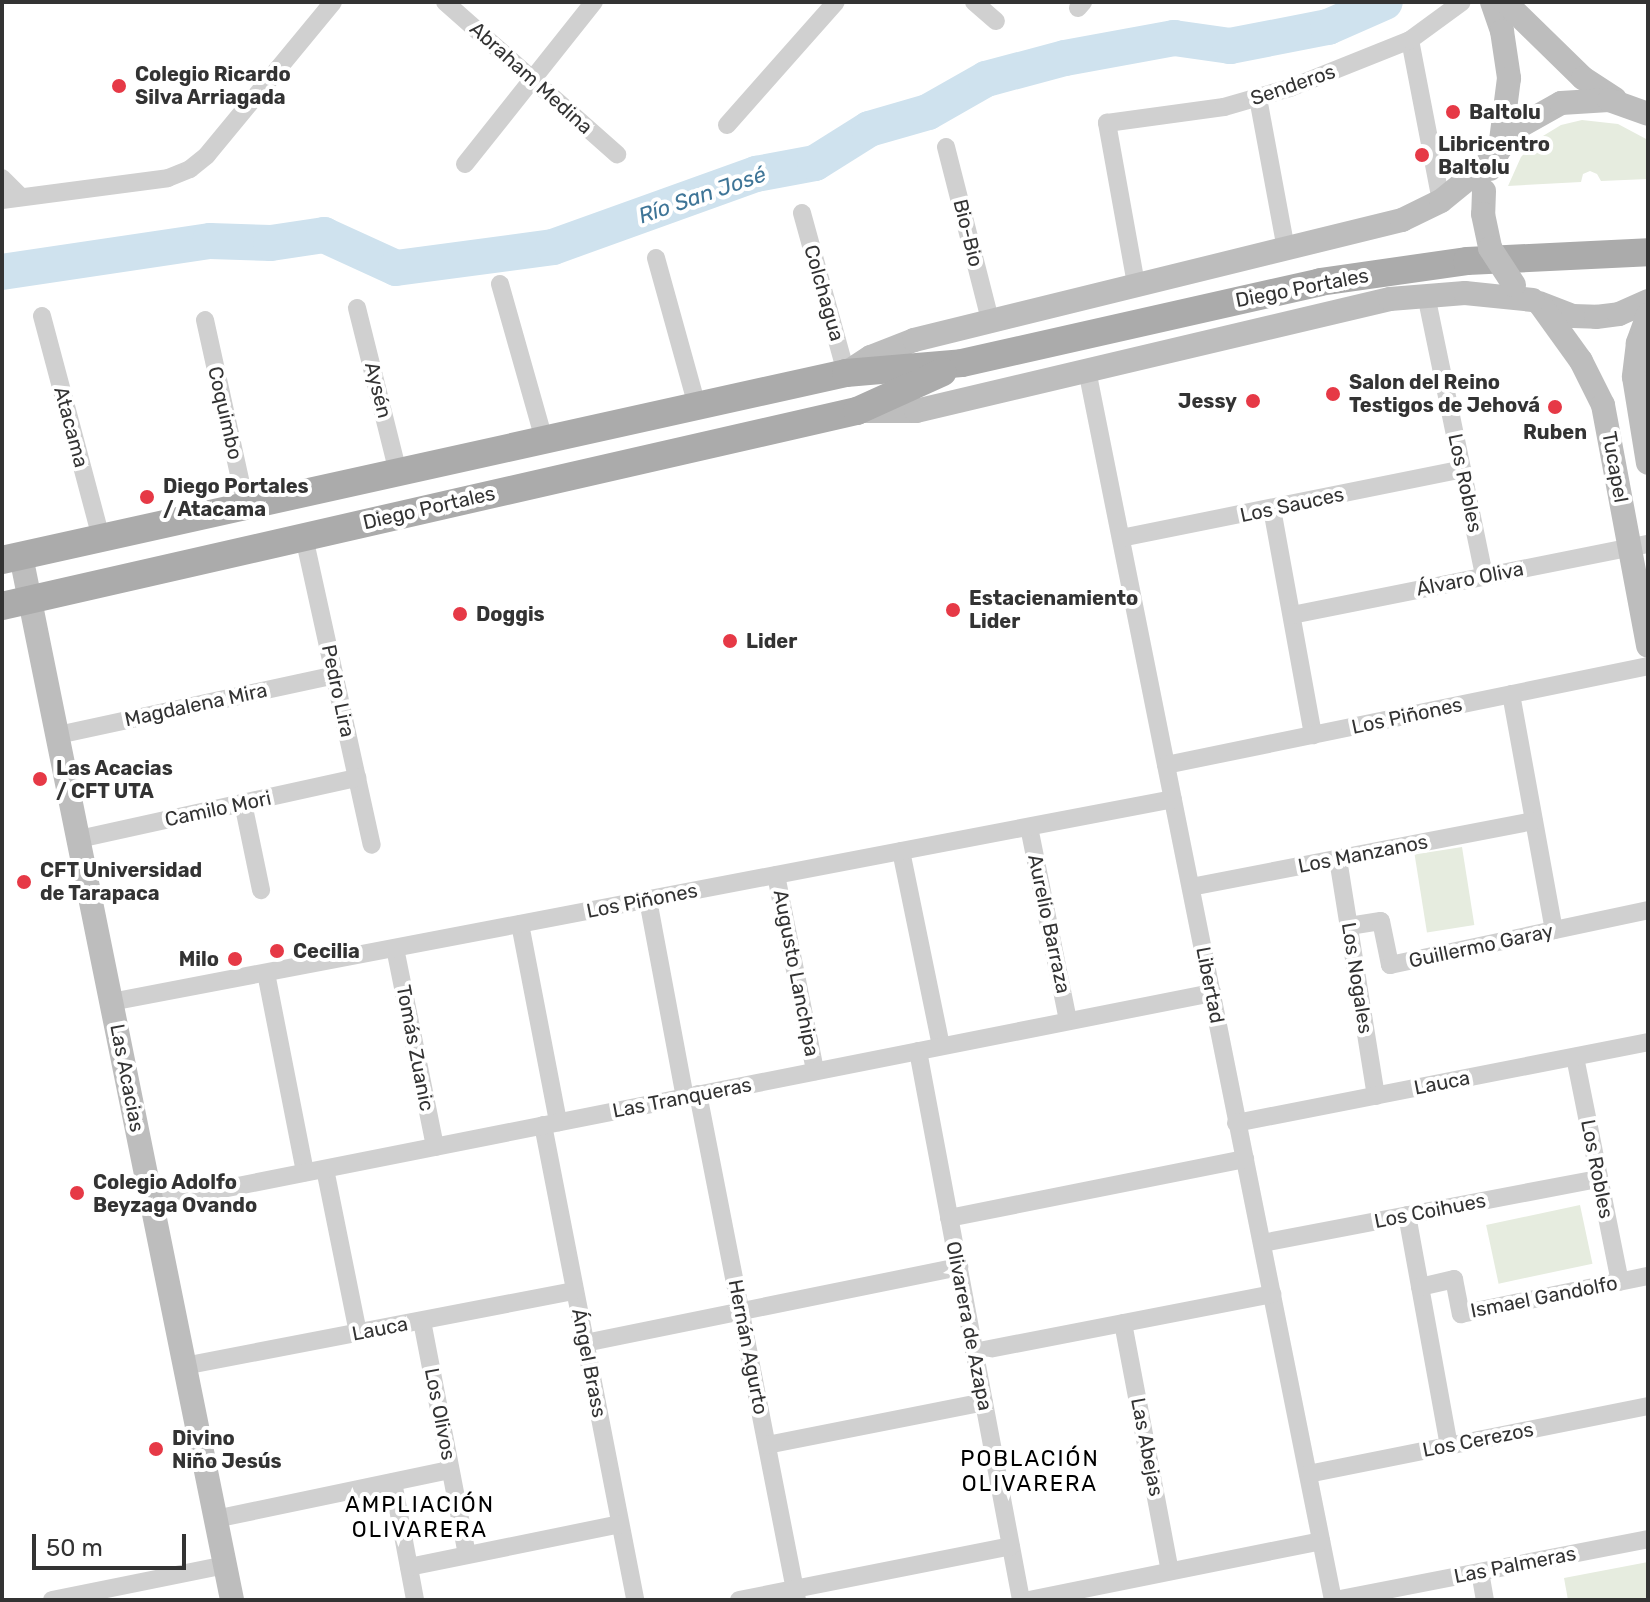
<!DOCTYPE html>
<meta charset="utf-8">
<style>
body{margin:0}
#map{position:relative;width:1650px;height:1602px;overflow:hidden;background:#fff;font-family:Rubik,sans-serif}
div>[style]{position:absolute}
.green>*{inset:0;background:#e6ecdf;transform-origin:0 0}
.river>*{height:36px;margin:-18px;padding:0 18px;transform-origin:18px;border-radius:18px;background:#cfe2ee}
.street>*{height:18px;margin:-9px;padding:0 9px;transform-origin:9px;border-radius:9px;background:#d0d0d0}
.secondary>*{height:24px;margin:-12px;padding:0 12px;transform-origin:12px;border-radius:12px;background:#bdbdbd}
.primary>*{height:28px;margin:-14px;padding:0 14px;transform-origin:14px;border-radius:14px;background:#ababab}
.secondary-bridge>*{height:24px;margin:-12px;padding:0 12px;transform-origin:12px;border-radius:12px;background:#bdbdbd}
.dots>*{width:22px;height:22px;translate:-50% -50%;box-sizing:border-box;border:4px solid #fff;border-radius:50%}
span{translate:-50% -50%;white-space:nowrap;text-align:center;line-height:1.15;-webkit-text-stroke:8px #fff;paint-order:stroke}
.poi-label{font-size:20px;color:#333;font-weight:700}
.left{translate:0 -50%;text-align:left}
.right{translate:-100% -50%;text-align:right}
.street-label{font-size:20px;color:#333}
.water-label{font-size:22px;color:#3f7597;font-style:italic}
.neighbourhood-label{font-size:22px;color:#000;letter-spacing:2px}
.frame{position:absolute;inset:0;border:4px solid #333;pointer-events:none}
.scale{position:absolute;left:32px;top:1534px;width:154px;height:36px;box-sizing:border-box;border:4px solid #333;border-top:0;padding-left:10px;font-size:24px;line-height:28px;white-space:nowrap;color:#333;-webkit-text-stroke:6px #fff;paint-order:stroke}
</style>
<div id="map">
<div class="green">
<i style="clip-path:polygon(1582px 120px,1618px 124px,1648px 140px,1648px 179px,1601px 181px,1597px 174px,1590px 171px,1583px 174px,1581px 182px,1508px 186px,1521px 157px,1538px 139px,1561px 125px)"></i>
<i style="left:1462px;top:847px;width:79px;height:48px;rotate:81deg"></i>
<i style="left:1580px;top:1205px;width:60px;height:96px;rotate:78deg"></i>
<i style="clip-path:polygon(1648px 1562px,1648px 1600px,1568px 1600px,1564px 1578px)"></i>
</div>
<div class="river">
<i style="left:2px;top:272px;width:210px;rotate:-8.5deg"></i>
<i style="left:210px;top:241px;width:61px;rotate:1.9deg"></i>
<i style="left:271px;top:243px;width:54px;rotate:-8.6deg"></i>
<i style="left:324px;top:235px;width:79px;rotate:24.6deg"></i>
<i style="left:396px;top:268px;width:158px;rotate:-7.6deg"></i>
<i style="left:553px;top:247px;width:216px;rotate:-19.8deg"></i>
<i style="left:756px;top:174px;width:60px;rotate:-10.6deg"></i>
<i style="left:815px;top:163px;width:64px;rotate:-32.2deg"></i>
<i style="left:869px;top:129px;width:61px;rotate:-16.1deg"></i>
<i style="left:928px;top:112px;width:67px;rotate:-29.6deg"></i>
<i style="left:986px;top:79px;width:82px;rotate:-14.9deg"></i>
<i style="left:1065px;top:58px;width:111px;rotate:-10.4deg"></i>
<i style="left:1174px;top:38px;width:57px;rotate:8.1deg"></i>
<i style="left:1230px;top:46px;width:100px;rotate:-11deg"></i>
<i style="left:1328px;top:27px;width:62px;rotate:-23.7deg"></i>
</div>
<div class="street">
<i style="left:445px;top:2px;width:230px;rotate:41.5deg"></i>
<i style="left:974px;top:2px;width:29px;rotate:41deg"></i>
<i style="left:1078px;top:8px;width:8px;rotate:-50deg"></i>
<i style="left:1410px;top:40px;width:164px;rotate:79.1deg"></i>
<i style="left:1258px;top:98px;width:154px;rotate:79.5deg"></i>
<i style="left:727px;top:125px;width:164px;rotate:-48.5deg"></i>
<i style="left:946px;top:147px;width:179px;rotate:75.7deg"></i>
<i style="left:465px;top:164px;width:207px;rotate:-51.5deg"></i>
<i style="left:2px;top:178px;width:27px;rotate:45deg"></i>
<i style="left:2px;top:200px;width:167px;rotate:-7.5deg"></i>
<i style="left:168px;top:178px;width:24px;rotate:-22deg"></i>
<i style="left:190px;top:169px;width:22px;rotate:-39deg"></i>
<i style="left:207px;top:155px;width:198px;rotate:-50.5deg"></i>
<i style="left:802px;top:213px;width:166px;rotate:74.6deg"></i>
<i style="left:656px;top:258px;width:154px;rotate:74.5deg"></i>
<i style="left:500px;top:284px;width:162px;rotate:74.2deg"></i>
<i style="left:1136px;top:284px;width:164px;rotate:-100.2deg"></i>
<i style="left:1107px;top:123px;width:118px;rotate:-7.8deg"></i>
<i style="left:1224px;top:107px;width:69px;rotate:-16.1deg"></i>
<i style="left:1290px;top:88px;width:129px;rotate:-21.8deg"></i>
<i style="left:1410px;top:40px;width:64px;rotate:-36.2deg"></i>
<i style="left:1426px;top:295px;width:287px;rotate:78.3deg"></i>
<i style="left:357px;top:308px;width:170px;rotate:76deg"></i>
<i style="left:42px;top:316px;width:230px;rotate:75.1deg"></i>
<i style="left:205px;top:320px;width:190px;rotate:77.6deg"></i>
<i style="left:1087px;top:370px;width:1254px;rotate:78.69deg"></i>
<i style="left:1272px;top:509px;width:230px;rotate:79.7deg"></i>
<i style="left:304px;top:537px;width:315px;rotate:77.6deg"></i>
<i style="left:1121px;top:538px;width:348px;rotate:-11.4deg"></i>
<i style="left:1292px;top:615px;width:363px;rotate:-11.3deg"></i>
<i style="left:1511px;top:694px;width:240px;rotate:79.7deg"></i>
<i style="left:58px;top:735px;width:283px;rotate:-12.2deg"></i>
<i style="left:1166px;top:765px;width:492px;rotate:-11.6deg"></i>
<i style="left:243px;top:803px;width:89px;rotate:78.3deg"></i>
<i style="left:1029px;top:827px;width:198px;rotate:78.6deg"></i>
<i style="left:79px;top:839px;width:285px;rotate:-12.4deg"></i>
<i style="left:901px;top:851px;width:199px;rotate:78.4deg"></i>
<i style="left:1338px;top:859px;width:240px;rotate:80.9deg"></i>
<i style="left:776px;top:875px;width:200px;rotate:78.7deg"></i>
<i style="left:1191px;top:887px;width:349px;rotate:-10.9deg"></i>
<i style="left:648px;top:900px;width:200px;rotate:79.4deg"></i>
<i style="left:520px;top:924px;width:202px;rotate:79.1deg"></i>
<i style="left:1349px;top:926px;width:32px;rotate:-9deg"></i>
<i style="left:1381px;top:921px;width:45px;rotate:78.4deg"></i>
<i style="left:1390px;top:965px;width:264px;rotate:-12deg"></i>
<i style="left:395px;top:948px;width:203px;rotate:78.6deg"></i>
<i style="left:266px;top:973px;width:203px;rotate:78.9deg"></i>
<i style="left:111px;top:1002px;width:1081px;rotate:-10.82deg"></i>
<i style="left:918px;top:1051px;width:559px;rotate:79.37deg"></i>
<i style="left:1575px;top:1057px;width:229px;rotate:78.7deg"></i>
<i style="left:698px;top:1094px;width:516px;rotate:78.93deg"></i>
<i style="left:1236px;top:1123px;width:420px;rotate:-11.1deg"></i>
<i style="left:543px;top:1125px;width:484px;rotate:79deg"></i>
<i style="left:325px;top:1169px;width:167px;rotate:78.6deg"></i>
<i style="left:152px;top:1203px;width:1081px;rotate:-11.21deg"></i>
<i style="left:1407px;top:1215px;width:235px;rotate:79.7deg"></i>
<i style="left:949px;top:1218px;width:302px;rotate:-11.3deg"></i>
<i style="left:1262px;top:1243px;width:343px;rotate:-10.8deg"></i>
<i style="left:1420px;top:1287px;width:35px;rotate:-13deg"></i>
<i style="left:1454px;top:1279px;width:36px;rotate:79deg"></i>
<i style="left:1461px;top:1314px;width:191px;rotate:-11.5deg"></i>
<i style="left:422px;top:1321px;width:238px;rotate:79.1deg"></i>
<i style="left:1123px;top:1323px;width:252px;rotate:79.3deg"></i>
<i style="left:585px;top:1343px;width:382px;rotate:-11.5deg"></i>
<i style="left:974px;top:1352px;width:304px;rotate:-11deg"></i>
<i style="left:184px;top:1366px;width:398px;rotate:-10.9deg"></i>
<i style="left:767px;top:1445px;width:221px;rotate:-11.2deg"></i>
<i style="left:1308px;top:1474px;width:347px;rotate:-11.3deg"></i>
<i style="left:393px;top:1482px;width:120px;rotate:79.4deg"></i>
<i style="left:215px;top:1519px;width:240px;rotate:-11.8deg"></i>
<i style="left:409px;top:1567px;width:215px;rotate:-11.5deg"></i>
<i style="left:1480px;top:1572px;width:28px;rotate:80deg"></i>
<i style="left:52px;top:1600px;width:177px;rotate:-11.4deg"></i>
<i style="left:739px;top:1600px;width:277px;rotate:-11.2deg"></i>
<i style="left:1029px;top:1600px;width:298px;rotate:-11.4deg"></i>
<i style="left:1335px;top:1600px;width:319px;rotate:-11deg"></i>
</div>
<div class="secondary">
<i style="left:1492px;top:2px;width:31px;rotate:71deg"></i>
<i style="left:1502px;top:31px;width:48px;rotate:81.5deg"></i>
<i style="left:1509px;top:78px;width:71px;rotate:97.3deg"></i>
<i style="left:1505px;top:2px;width:109px;rotate:44.3deg"></i>
<i style="left:1583px;top:78px;width:38px;rotate:33deg"></i>
<i style="left:1490px;top:169px;width:21px;rotate:-65deg"></i>
<i style="left:1499px;top:150px;width:32px;rotate:-49deg"></i>
<i style="left:1520px;top:126px;width:47px;rotate:-29.3deg"></i>
<i style="left:1561px;top:103px;width:48px;rotate:-3.6deg"></i>
<i style="left:1609px;top:100px;width:41px;rotate:19.7deg"></i>
<i style="left:1539px;top:303px;width:36px;rotate:21deg"></i>
<i style="left:1573px;top:316px;width:23px;rotate:2deg"></i>
<i style="left:1596px;top:317px;width:23px;rotate:-7deg"></i>
<i style="left:1619px;top:314px;width:32px;rotate:-24deg"></i>
<i style="left:1540px;top:304px;width:70px;rotate:54.3deg"></i>
<i style="left:1581px;top:361px;width:49px;rotate:63.4deg"></i>
<i style="left:1603px;top:405px;width:245px;rotate:79.4deg"></i>
<i style="left:1648px;top:315px;width:30px;rotate:110deg"></i>
<i style="left:1638px;top:343px;width:34px;rotate:97deg"></i>
<i style="left:1634px;top:377px;width:87px;rotate:80.8deg"></i>
<i style="left:846px;top:373px;width:30px;rotate:-33deg"></i>
<i style="left:871px;top:357px;width:46px;rotate:-21.6deg"></i>
<i style="left:914px;top:340px;width:503px;rotate:-13.82deg"></i>
<i style="left:1402px;top:220px;width:43px;rotate:-26deg"></i>
<i style="left:1441px;top:201px;width:70px;rotate:-39.2deg"></i>
<i style="left:857px;top:411px;width:59px"></i>
<i style="left:916px;top:411px;width:487px;rotate:-13.3deg"></i>
<i style="left:1390px;top:299px;width:75px;rotate:-4.6deg"></i>
<i style="left:1465px;top:293px;width:68px;rotate:5.9deg"></i>
<i style="left:21px;top:556px;width:1065px;rotate:78.57deg"></i>
</div>
<div class="primary">
<i style="left:2px;top:560px;width:864px;rotate:-12.49deg"></i>
<i style="left:846px;top:373px;width:116px;rotate:-4.9deg"></i>
<i style="left:962px;top:363px;width:367px;rotate:-12.7deg"></i>
<i style="left:1320px;top:282px;width:148px;rotate:-8.1deg"></i>
<i style="left:1467px;top:261px;width:181px;rotate:-2.8deg"></i>
<i style="left:2px;top:606px;width:877px;rotate:-12.85deg"></i>
<i style="left:857px;top:411px;width:94px;rotate:-24.4deg"></i>
</div>
<div class="secondary-bridge">
<i style="left:1484px;top:191px;width:23px;rotate:92deg"></i>
<i style="left:1483px;top:214px;width:35px;rotate:78deg"></i>
<i style="left:1490px;top:248px;width:44px;rotate:57deg"></i>
</div>
<div class="dots">
<i style="left:119px;top:86px;background:#e63946"></i>
<i style="left:1453px;top:112px;background:#e63946"></i>
<i style="left:1422px;top:155px;background:#e63946"></i>
<i style="left:1333px;top:394px;background:#e63946"></i>
<i style="left:1253px;top:401px;background:#e63946"></i>
<i style="left:1555px;top:407px;background:#e63946"></i>
<i style="left:147px;top:497px;background:#e63946"></i>
<i style="left:953px;top:610px;background:#e63946"></i>
<i style="left:460px;top:614px;background:#e63946"></i>
<i style="left:730px;top:641px;background:#e63946"></i>
<i style="left:40px;top:779px;background:#e63946"></i>
<i style="left:24px;top:882px;background:#e63946"></i>
<i style="left:277px;top:951px;background:#e63946"></i>
<i style="left:235px;top:959px;background:#e63946"></i>
<i style="left:77px;top:1193px;background:#e63946"></i>
<i style="left:156px;top:1449px;background:#e63946"></i>
</div>
<div class="poi-label">
<span class="left" style="left:135px;top:86px">Colegio Ricardo<br>Silva Arriagada</span>
<span class="left" style="left:1469px;top:112px">Baltolu</span>
<span class="left" style="left:1438px;top:156px">Libricentro<br>Baltolu</span>
<span class="left" style="left:1349px;top:394px">Salon del Reino<br>Testigos de Jehová</span>
<span class="right" style="left:1237px;top:401px">Jessy</span>
<span style="left:1555px;top:432px">Ruben</span>
<span class="left" style="left:163px;top:498px">Diego Portales<br>/ Atacama</span>
<span class="left" style="left:969px;top:610px">Estacienamiento<br>Lider</span>
<span class="left" style="left:476px;top:614px">Doggis</span>
<span class="left" style="left:746px;top:641px">Lider</span>
<span class="left" style="left:56px;top:780px">Las Acacias<br>/ CFT UTA</span>
<span class="left" style="left:40px;top:882px">CFT Universidad<br>de Tarapaca</span>
<span class="left" style="left:293px;top:951px">Cecilia</span>
<span class="right" style="left:219px;top:959px">Milo</span>
<span class="left" style="left:93px;top:1194px">Colegio Adolfo<br>Beyzaga Ovando</span>
<span class="left" style="left:172px;top:1450px">Divino<br>Niño Jesús</span>
</div>
<div class="street-label">
<span style="left:531px;top:78px;rotate:42deg">Abraham Medina</span>
<span style="left:1293px;top:85px;rotate:-19deg">Senderos</span>
<span style="left:968px;top:233px;rotate:76deg">Bio-Bio</span>
<span style="left:1302px;top:288px;rotate:-11deg">Diego Portales</span>
<span style="left:824px;top:293px;rotate:74deg">Colchagua</span>
<span style="left:378px;top:390px;rotate:76deg">Aysén</span>
<span style="left:225px;top:413px;rotate:77deg">Coquimbo</span>
<span style="left:71px;top:427px;rotate:75deg">Atacama</span>
<span style="left:1615px;top:467px;rotate:80deg">Tucapel</span>
<span style="left:1465px;top:483px;rotate:78deg">Los Robles</span>
<span style="left:1292px;top:505px;rotate:-12deg">Los Sauces</span>
<span style="left:429px;top:508px;rotate:-13deg">Diego Portales</span>
<span style="left:1470px;top:579px;rotate:-11deg">Álvaro Oliva</span>
<span style="left:338px;top:691px;rotate:78deg">Pedro Lira</span>
<span style="left:196px;top:705px;rotate:-12deg">Magdalena Mira</span>
<span style="left:1407px;top:716px;rotate:-12deg">Los Piñones</span>
<span style="left:218px;top:809px;rotate:-12deg">Camilo Mori</span>
<span style="left:1363px;top:854px;rotate:-11deg">Los Manzanos</span>
<span style="left:642px;top:901px;rotate:-11deg">Los Piñones</span>
<span style="left:1049px;top:924px;rotate:78deg">Aurelio Barraza</span>
<span style="left:1481px;top:946px;rotate:-12deg">Guillermo Garay</span>
<span style="left:796px;top:973px;rotate:79deg">Augusto Lanchipa</span>
<span style="left:1357px;top:978px;rotate:81deg">Los Nogales</span>
<span style="left:1210px;top:985px;rotate:79deg">Libertad</span>
<span style="left:415px;top:1048px;rotate:79deg">Tomás Zuanic</span>
<span style="left:127px;top:1078px;rotate:79deg">Las Acacias</span>
<span style="left:1442px;top:1083px;rotate:-11deg">Lauca</span>
<span style="left:682px;top:1098px;rotate:-11deg">Las Tranqueras</span>
<span style="left:1597px;top:1169px;rotate:79deg">Los Robles</span>
<span style="left:1430px;top:1211px;rotate:-11deg">Los Coihues</span>
<span style="left:1544px;top:1297px;rotate:-11deg">Ismael Gandolfo</span>
<span style="left:969px;top:1326px;rotate:79deg">Olivarera de Azapa</span>
<span style="left:380px;top:1329px;rotate:-11deg">Lauca</span>
<span style="left:748px;top:1347px;rotate:79deg">Hernán Agurto</span>
<span style="left:589px;top:1363px;rotate:79deg">Ángel Brass</span>
<span style="left:440px;top:1414px;rotate:79deg">Los Olivos</span>
<span style="left:1478px;top:1440px;rotate:-11deg">Los Cerezos</span>
<span style="left:1147px;top:1447px;rotate:79deg">Las Abejas</span>
<span style="left:1515px;top:1565px;rotate:-11deg">Las Palmeras</span>
</div>
<div class="water-label">
<span style="left:702px;top:195px;rotate:-19deg">Río San José</span>
</div>
<div class="neighbourhood-label">
<span style="left:1030px;top:1471px">POBLACIÓN<br>OLIVARERA</span>
<span style="left:420px;top:1517px">AMPLIACIÓN<br>OLIVARERA</span>
</div>
<div class="frame"></div>
<div class="scale">50 m</div>
</div>
